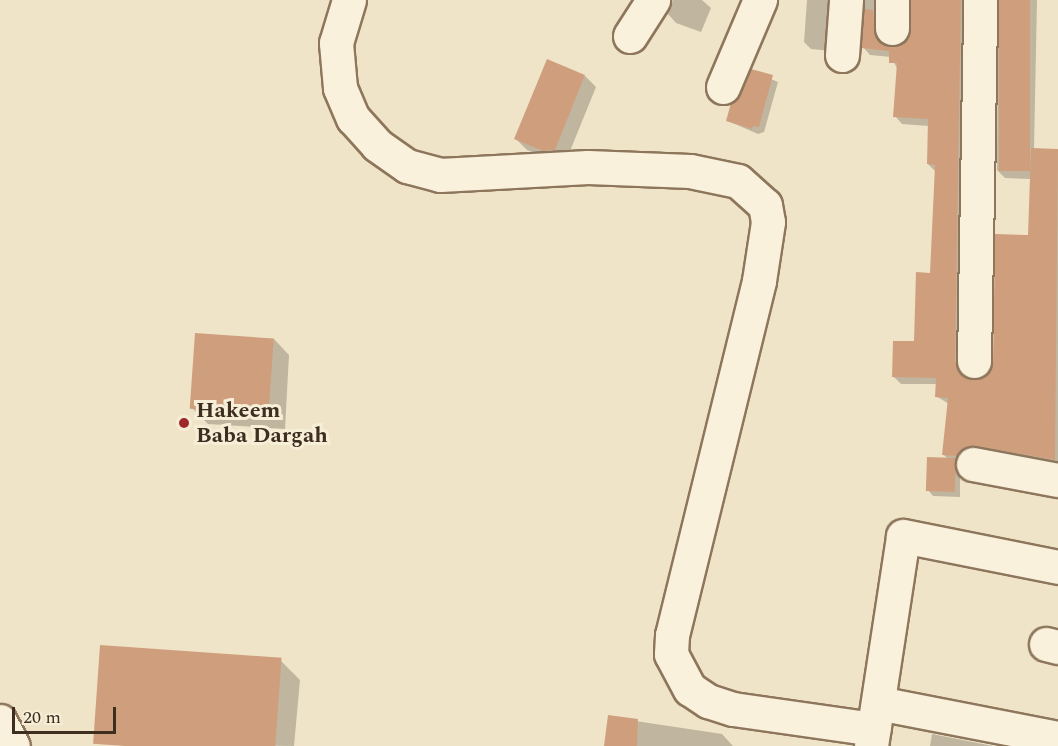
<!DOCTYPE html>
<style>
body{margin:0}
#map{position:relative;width:1058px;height:746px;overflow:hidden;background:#f0e4c8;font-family:Spectral,serif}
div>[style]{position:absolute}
.shadow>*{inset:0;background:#0003}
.building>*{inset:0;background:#cf9f7d;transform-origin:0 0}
.roads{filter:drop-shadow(2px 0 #8d765c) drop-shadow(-2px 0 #8d765c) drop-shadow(0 2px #8d765c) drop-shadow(0 -2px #8d765c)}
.minor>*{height:33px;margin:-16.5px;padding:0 16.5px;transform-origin:16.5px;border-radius:16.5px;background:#faf1dc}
.dots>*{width:16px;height:16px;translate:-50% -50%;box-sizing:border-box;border:3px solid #f7eed8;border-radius:50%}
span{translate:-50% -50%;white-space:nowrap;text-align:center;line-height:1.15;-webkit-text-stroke:6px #f7eed8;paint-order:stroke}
.poi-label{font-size:22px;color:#3d2e20;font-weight:700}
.left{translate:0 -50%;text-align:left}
.scale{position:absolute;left:12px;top:707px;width:104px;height:27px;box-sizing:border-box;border:3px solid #3d2e20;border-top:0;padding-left:8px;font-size:18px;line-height:21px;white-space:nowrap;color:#3d2e20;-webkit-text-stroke:4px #f7eed8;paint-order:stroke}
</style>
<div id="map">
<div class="shadow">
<i style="clip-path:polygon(673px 0,702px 0,711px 8px,701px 32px,676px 23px,668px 14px)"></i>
<i style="clip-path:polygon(807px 0,837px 0,831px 51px,811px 49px,804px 42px)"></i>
<i style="clip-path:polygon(864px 0,885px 0,880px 7px,882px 43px,891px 48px,909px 39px,910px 0,970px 0,962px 369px,967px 378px,983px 379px,994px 362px,1029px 236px,1031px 179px,1005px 178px,997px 170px,998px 0,1037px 0,1034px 150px,1058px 151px,1058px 466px,960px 465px,960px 497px,933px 496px,928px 490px,948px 459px,944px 455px,949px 404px,936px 396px,937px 384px,901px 384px,893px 376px,915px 343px,932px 274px,936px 172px,928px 164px,929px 126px,902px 124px,895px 116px,898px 70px,891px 57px,870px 55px,863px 47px)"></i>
<i style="clip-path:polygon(752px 71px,778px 82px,764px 132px,758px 134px,728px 121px)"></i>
<i style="clip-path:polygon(585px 76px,596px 87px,566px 161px,555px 161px,527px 150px,516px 139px)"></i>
<i style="clip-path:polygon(274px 339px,289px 355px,285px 429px,208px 424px,192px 408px)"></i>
<i style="clip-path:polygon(280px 660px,300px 680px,294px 746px,94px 744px)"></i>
<i style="clip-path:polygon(609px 717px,722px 734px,733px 746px,606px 746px)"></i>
<i style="clip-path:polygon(932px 734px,993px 746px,930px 746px)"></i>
</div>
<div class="building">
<i style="clip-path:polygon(911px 0,961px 0,955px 361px,965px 377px,983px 378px,993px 362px,995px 234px,1028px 235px,1031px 148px,1058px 149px,1055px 460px,976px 446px,966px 447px,957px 456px,942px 455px,948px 398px,935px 397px,936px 378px,892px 377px,893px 341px,914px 341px,916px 272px,930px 273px,935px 165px,927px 164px,928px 119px,893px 117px,897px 63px,889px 63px,889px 51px,861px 48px,864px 9px,873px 10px,876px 38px,893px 47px,908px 37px)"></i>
<i style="left:999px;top:0;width:31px;height:171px"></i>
<i style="clip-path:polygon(547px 59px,585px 75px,555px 150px,543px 151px,514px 139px)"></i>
<i style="clip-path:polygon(751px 69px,773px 75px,759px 127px,753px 126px,752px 129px,726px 121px,731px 103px,740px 94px)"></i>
<i style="left:195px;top:333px;width:79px;height:76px;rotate:4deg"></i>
<i style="left:927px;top:457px;width:29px;height:34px;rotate:2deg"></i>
<i style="left:100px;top:645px;width:182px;height:99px;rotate:4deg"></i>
<i style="clip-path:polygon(608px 715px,638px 719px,637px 746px,604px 746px)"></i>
</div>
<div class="roads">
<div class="minor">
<i style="left:349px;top:0;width:45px;rotate:106.8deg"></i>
<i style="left:336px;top:43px;width:45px;rotate:84.9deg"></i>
<i style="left:340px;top:88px;width:33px;rotate:67deg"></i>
<i style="left:353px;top:118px;width:36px;rotate:48deg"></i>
<i style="left:377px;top:145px;width:37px;rotate:35deg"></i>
<i style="left:407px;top:166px;width:34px;rotate:15deg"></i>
<i style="left:440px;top:175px;width:148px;rotate:-3.1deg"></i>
<i style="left:588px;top:167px;width:102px;rotate:2.2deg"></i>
<i style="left:690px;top:171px;width:49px;rotate:11.8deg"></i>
<i style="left:738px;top:181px;width:36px;rotate:42deg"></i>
<i style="left:765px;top:205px;width:17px;rotate:80deg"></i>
<i style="left:768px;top:222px;width:60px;rotate:98.7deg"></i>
<i style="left:759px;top:281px;width:365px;rotate:103.8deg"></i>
<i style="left:672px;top:635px;width:19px;rotate:93deg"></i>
<i style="left:671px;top:654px;width:40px;rotate:62deg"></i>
<i style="left:690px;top:689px;width:22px;rotate:34deg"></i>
<i style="left:708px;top:701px;width:26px;rotate:18deg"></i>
<i style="left:733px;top:709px;width:142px;rotate:8.1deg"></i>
<i style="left:892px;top:0;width:28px;rotate:90deg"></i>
<i style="left:630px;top:36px;width:43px;rotate:-57.4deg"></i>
<i style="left:842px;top:55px;width:55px;rotate:-85.8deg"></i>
<i style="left:723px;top:87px;width:95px;rotate:-67deg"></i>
<i style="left:974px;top:361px;width:361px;rotate:-89deg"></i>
<i style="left:973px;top:464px;width:86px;rotate:10.7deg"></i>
<i style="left:1046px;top:644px;width:12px;rotate:14deg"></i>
<i style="left:878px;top:703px;width:183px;rotate:11deg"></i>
<i style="left:0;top:721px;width:28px;rotate:63deg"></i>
<i style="left:871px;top:746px;width:212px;rotate:-81.3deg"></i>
<i style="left:903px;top:536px;width:158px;rotate:11.3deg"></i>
</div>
</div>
<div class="dots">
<i style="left:184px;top:423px;background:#9e2a2b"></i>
</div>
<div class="poi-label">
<span class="left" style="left:196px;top:423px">Hakeem<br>Baba Dargah</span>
</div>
<div class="scale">20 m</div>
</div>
